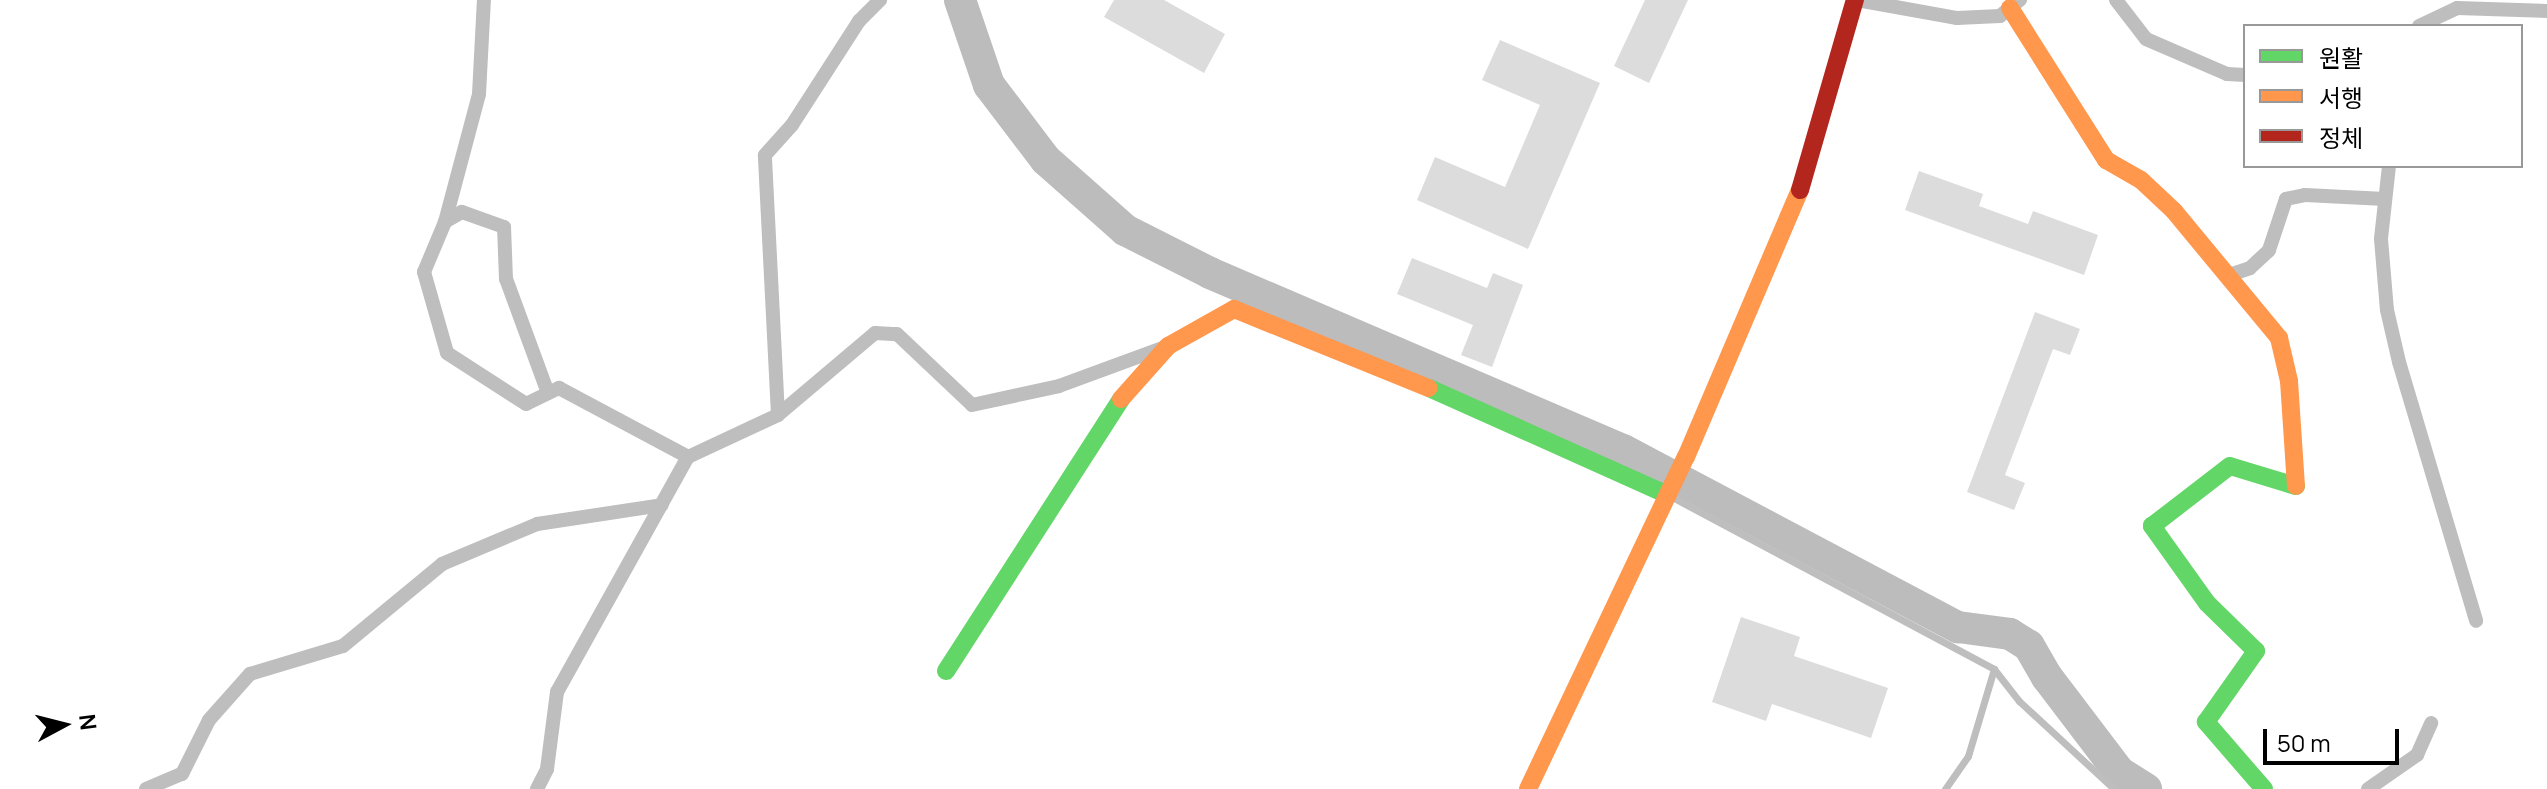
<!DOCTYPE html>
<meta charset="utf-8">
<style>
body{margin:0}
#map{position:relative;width:2547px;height:789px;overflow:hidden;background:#fff;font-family:Manrope,"Noto Sans KR",sans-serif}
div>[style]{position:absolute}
.river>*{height:32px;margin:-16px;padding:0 16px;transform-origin:16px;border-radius:16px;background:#bcbcbc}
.building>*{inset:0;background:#dcdcdc}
.lane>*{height:7px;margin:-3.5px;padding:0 3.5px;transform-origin:3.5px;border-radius:3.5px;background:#bebebe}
.street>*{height:14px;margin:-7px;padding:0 7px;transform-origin:7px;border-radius:7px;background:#bebebe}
.fast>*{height:18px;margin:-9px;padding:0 9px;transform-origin:9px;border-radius:9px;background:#63d668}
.slow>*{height:18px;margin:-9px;padding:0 9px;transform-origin:9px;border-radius:9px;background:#ff974d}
.jam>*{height:18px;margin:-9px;padding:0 9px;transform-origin:9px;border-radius:9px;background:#b3261e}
span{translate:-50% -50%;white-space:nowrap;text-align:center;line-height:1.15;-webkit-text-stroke:8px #fff;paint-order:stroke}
.legend{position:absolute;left:2243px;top:24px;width:280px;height:144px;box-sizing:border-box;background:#fff;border:2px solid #999;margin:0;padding:10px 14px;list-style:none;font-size:24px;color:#000}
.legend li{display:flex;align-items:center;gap:16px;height:40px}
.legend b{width:40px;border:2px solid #999}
.north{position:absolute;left:24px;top:685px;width:80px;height:80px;-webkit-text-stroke:6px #fff;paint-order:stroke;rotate:83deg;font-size:22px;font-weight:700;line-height:32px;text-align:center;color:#000}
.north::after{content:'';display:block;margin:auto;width:28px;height:36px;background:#000;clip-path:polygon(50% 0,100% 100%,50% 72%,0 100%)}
.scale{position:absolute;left:2263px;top:729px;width:136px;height:36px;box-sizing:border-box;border:4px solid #000;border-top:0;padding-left:10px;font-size:24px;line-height:28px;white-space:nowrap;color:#000;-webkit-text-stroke:6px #fff;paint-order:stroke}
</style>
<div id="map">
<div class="river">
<i style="left:960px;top:0;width:90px;rotate:71.2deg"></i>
<i style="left:989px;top:85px;width:94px;rotate:52.8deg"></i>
<i style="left:1046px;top:160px;width:106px;rotate:41.5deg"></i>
<i style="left:1125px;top:230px;width:95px;rotate:26.8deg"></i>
<i style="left:1210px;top:273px;width:449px;rotate:23.2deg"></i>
<i style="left:1623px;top:450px;width:379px;rotate:27.9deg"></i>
<i style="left:1958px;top:627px;width:52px;rotate:7.7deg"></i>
<i style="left:2010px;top:634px;width:22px;rotate:32deg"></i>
<i style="left:2029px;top:646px;width:36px;rotate:60deg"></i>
<i style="left:2047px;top:677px;width:119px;rotate:52.8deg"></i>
<i style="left:2119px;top:772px;width:32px;rotate:32deg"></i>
</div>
<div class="building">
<i style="clip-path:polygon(1114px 0,1164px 0,1225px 34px,1204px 73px,1104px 17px)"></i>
<i style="clip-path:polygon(1645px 0,1688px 0,1649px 83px,1614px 66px)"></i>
<i style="clip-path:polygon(1500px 40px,1600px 83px,1528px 249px,1417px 200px,1435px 157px,1505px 187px,1540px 105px,1482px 80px)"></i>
<i style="clip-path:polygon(1919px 171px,1983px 194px,1979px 206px,2028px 224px,2033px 211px,2098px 235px,2084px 275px,1905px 210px)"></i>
<i style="clip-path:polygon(1412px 258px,1487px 288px,1493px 273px,1523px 285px,1492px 367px,1461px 355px,1473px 325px,1397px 294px)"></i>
<i style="clip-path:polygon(2035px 312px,2080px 329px,2070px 355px,2053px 349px,2005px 475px,2025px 483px,2014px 510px,1967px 492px)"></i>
<i style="clip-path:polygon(1741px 617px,1800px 637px,1794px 656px,1888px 688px,1871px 738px,1772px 704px,1766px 721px,1712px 702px)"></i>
</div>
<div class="lane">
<i style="left:1672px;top:497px;width:365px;rotate:28.1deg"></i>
<i style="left:1994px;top:669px;width:41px;rotate:52deg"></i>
<i style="left:2019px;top:701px;width:129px;rotate:42.8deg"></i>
<i style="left:1945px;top:789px;width:40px;rotate:-55.1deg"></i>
<i style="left:1968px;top:756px;width:91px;rotate:-73.4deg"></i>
</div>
<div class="street">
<i style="left:1857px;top:0;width:102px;rotate:10.2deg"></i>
<i style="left:1957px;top:18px;width:43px;rotate:-2.7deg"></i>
<i style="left:2000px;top:16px;width:26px;rotate:-39deg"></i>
<i style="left:2116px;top:0;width:49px;rotate:52.4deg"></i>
<i style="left:2146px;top:39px;width:88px;rotate:23.4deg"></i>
<i style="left:2227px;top:74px;width:18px;rotate:3deg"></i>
<i style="left:2419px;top:26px;width:42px;rotate:-25.3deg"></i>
<i style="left:2457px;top:8px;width:90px;rotate:1.9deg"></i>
<i style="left:2389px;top:166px;width:73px;rotate:96.3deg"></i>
<i style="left:2381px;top:239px;width:71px;rotate:85.2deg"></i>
<i style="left:2387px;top:310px;width:53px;rotate:77deg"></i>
<i style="left:2399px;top:362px;width:270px;rotate:73.4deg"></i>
<i style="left:445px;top:222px;width:132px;rotate:-75.1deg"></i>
<i style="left:479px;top:94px;width:94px;rotate:-87deg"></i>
<i style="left:2226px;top:276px;width:25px;rotate:-18deg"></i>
<i style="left:2250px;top:268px;width:26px;rotate:-43deg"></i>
<i style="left:2269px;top:250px;width:54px;rotate:-71.6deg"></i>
<i style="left:2286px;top:199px;width:19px;rotate:-12deg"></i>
<i style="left:2305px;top:195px;width:80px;rotate:2.9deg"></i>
<i style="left:548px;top:393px;width:121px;rotate:-110.2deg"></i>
<i style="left:506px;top:279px;width:52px;rotate:-92.2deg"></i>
<i style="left:504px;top:227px;width:45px;rotate:-160.3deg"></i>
<i style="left:462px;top:212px;width:20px;rotate:150deg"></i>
<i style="left:445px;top:222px;width:54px;rotate:112.8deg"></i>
<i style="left:424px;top:272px;width:84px;rotate:74.1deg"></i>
<i style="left:447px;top:353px;width:94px;rotate:32.8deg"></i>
<i style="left:526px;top:404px;width:37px;rotate:-26deg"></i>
<i style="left:559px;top:388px;width:146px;rotate:28.1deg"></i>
<i style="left:778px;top:415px;width:260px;rotate:-92.9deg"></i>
<i style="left:765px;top:155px;width:40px;rotate:-48deg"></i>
<i style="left:792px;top:125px;width:124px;rotate:-57.2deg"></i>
<i style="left:859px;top:21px;width:30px;rotate:-45deg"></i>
<i style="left:146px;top:789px;width:39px;rotate:-23deg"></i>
<i style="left:182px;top:774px;width:60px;rotate:-63.4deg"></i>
<i style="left:209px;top:720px;width:62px;rotate:-48.3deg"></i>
<i style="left:250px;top:674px;width:97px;rotate:-16.8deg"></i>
<i style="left:343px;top:646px;width:129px;rotate:-39.6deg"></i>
<i style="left:442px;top:564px;width:103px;rotate:-22.8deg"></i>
<i style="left:537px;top:524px;width:126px;rotate:-8.6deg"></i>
<i style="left:537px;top:789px;width:22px;rotate:-63deg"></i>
<i style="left:547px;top:769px;width:78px;rotate:-82.6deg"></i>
<i style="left:557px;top:692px;width:269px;rotate:-60.9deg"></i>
<i style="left:688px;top:457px;width:99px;rotate:-25deg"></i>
<i style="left:778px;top:415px;width:127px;rotate:-40.2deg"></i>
<i style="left:875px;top:333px;width:22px;rotate:3deg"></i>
<i style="left:897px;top:334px;width:103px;rotate:43.4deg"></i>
<i style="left:972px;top:405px;width:89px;rotate:-12.3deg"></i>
<i style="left:1059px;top:386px;width:113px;rotate:-20.2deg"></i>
<i style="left:2368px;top:789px;width:60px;rotate:-34.8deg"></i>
<i style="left:2417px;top:755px;width:35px;rotate:-66deg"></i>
</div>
<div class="fast">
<i style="left:1429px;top:388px;width:260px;rotate:24.1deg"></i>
<i style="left:946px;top:671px;width:323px;rotate:-57.2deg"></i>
<i style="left:2264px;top:789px;width:89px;rotate:-130.9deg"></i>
<i style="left:2206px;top:722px;width:87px;rotate:-54.8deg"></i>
<i style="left:2256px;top:651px;width:69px;rotate:-135.6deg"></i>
<i style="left:2207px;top:603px;width:95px;rotate:-125.5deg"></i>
<i style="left:2152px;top:526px;width:98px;rotate:-37.6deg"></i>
<i style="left:2230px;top:466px;width:69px;rotate:16.9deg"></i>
</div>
<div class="slow">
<i style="left:2010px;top:8px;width:180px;rotate:57.7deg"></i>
<i style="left:2106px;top:160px;width:40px;rotate:29.7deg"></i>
<i style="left:2141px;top:180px;width:45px;rotate:43.2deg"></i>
<i style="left:2174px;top:211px;width:165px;rotate:50.4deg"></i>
<i style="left:2279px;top:338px;width:44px;rotate:76.9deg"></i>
<i style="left:2289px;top:381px;width:105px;rotate:86.2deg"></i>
<i style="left:1121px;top:399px;width:71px;rotate:-48.4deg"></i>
<i style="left:1168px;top:346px;width:76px;rotate:-29.3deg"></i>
<i style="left:1234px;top:309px;width:210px;rotate:22.1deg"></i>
<i style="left:1528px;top:789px;width:368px;rotate:-64.6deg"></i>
<i style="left:1686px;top:457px;width:290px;rotate:-66.9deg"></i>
</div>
<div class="jam">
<i style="left:1800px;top:190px;width:198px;rotate:-73.9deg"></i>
</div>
<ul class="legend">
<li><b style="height:10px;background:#63d668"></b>원활</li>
<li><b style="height:10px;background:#ff974d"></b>서행</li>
<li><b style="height:10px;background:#b3261e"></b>정체</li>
</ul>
<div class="north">N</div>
<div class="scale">50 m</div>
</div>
